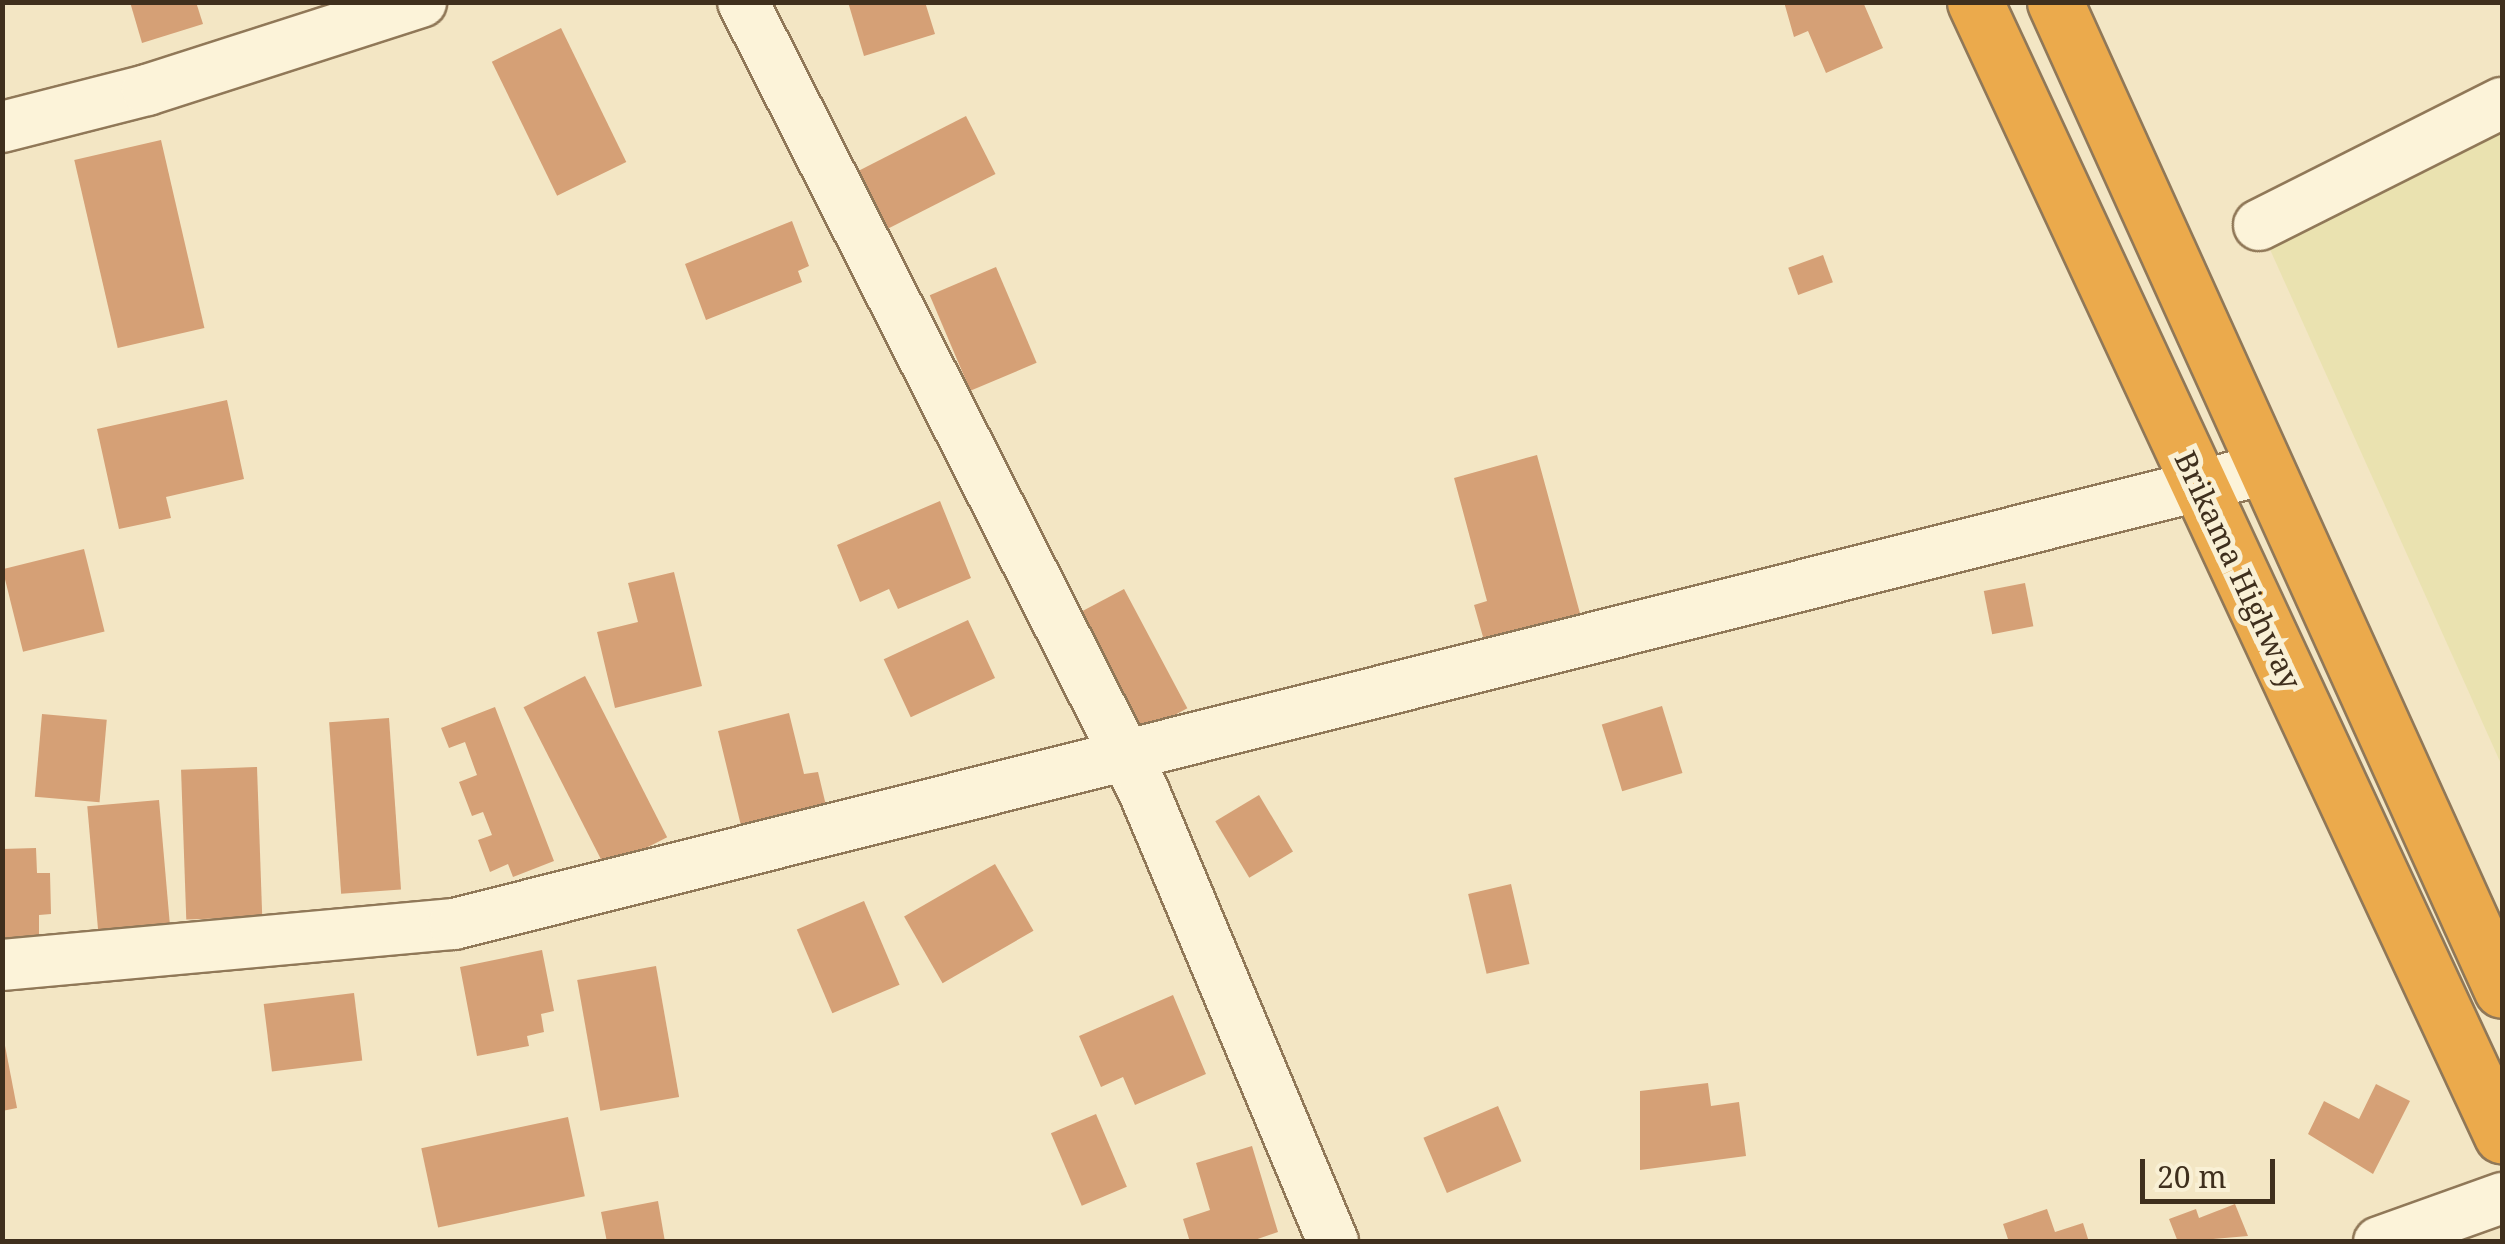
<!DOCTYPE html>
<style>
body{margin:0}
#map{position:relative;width:2505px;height:1244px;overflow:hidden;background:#f3e6c4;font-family:"Noto Serif",serif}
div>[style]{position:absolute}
.farmland>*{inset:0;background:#eae2b0}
.building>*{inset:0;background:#d5a076;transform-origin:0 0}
.roads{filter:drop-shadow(2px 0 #907858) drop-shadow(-2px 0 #907858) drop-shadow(0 2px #907858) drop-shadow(0 -2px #907858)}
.minor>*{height:50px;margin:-25px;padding:0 25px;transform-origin:25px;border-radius:25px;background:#fcf3d9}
.highway>*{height:55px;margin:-27.5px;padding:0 27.5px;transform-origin:27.5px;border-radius:27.5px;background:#ebaa4c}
span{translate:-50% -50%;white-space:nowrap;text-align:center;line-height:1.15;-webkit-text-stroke:10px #f9f0d5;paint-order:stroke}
.street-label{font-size:30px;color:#3f2f1d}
.frame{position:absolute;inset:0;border:5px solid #3f2f1d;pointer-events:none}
.scale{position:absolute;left:2140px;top:1159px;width:135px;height:45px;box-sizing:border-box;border:5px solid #3f2f1d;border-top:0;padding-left:12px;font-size:30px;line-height:35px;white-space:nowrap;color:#3f2f1d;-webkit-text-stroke:8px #f9f0d5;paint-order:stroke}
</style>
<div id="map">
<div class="farmland">
<i style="clip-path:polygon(2502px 103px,2502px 766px,2259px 225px)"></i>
</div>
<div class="building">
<i style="clip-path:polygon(130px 2px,196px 2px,203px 24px,142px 43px)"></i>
<i style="clip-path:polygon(848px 2px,925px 2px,935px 34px,864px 56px)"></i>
<i style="clip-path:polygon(1784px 2px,1863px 2px,1883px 48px,1826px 73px,1808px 31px,1794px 37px)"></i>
<i style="left:561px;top:28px;width:149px;height:77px;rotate:64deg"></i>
<i style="left:966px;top:116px;width:65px;height:138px;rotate:63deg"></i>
<i style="left:161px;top:140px;width:193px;height:89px;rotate:77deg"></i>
<i style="clip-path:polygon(792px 221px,809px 266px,798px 271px,802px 282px,706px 320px,685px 264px)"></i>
<i style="left:1823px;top:255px;width:29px;height:37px;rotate:70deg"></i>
<i style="left:996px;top:267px;width:104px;height:72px;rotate:67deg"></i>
<i style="clip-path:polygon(227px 400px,244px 479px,166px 497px,171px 518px,119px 529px,97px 429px)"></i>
<i style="clip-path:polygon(1537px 455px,1581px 617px,1485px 644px,1474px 605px,1487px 601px,1454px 478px)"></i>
<i style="clip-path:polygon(940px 501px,971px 578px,898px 609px,889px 589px,860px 602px,837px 545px)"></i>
<i style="left:84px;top:549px;width:85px;height:84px;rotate:76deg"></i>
<i style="clip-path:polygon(674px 572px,702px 686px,615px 708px,597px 632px,638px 622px,628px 583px)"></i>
<i style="left:2025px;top:583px;width:44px;height:42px;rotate:79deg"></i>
<i style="left:1124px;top:589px;width:135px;height:56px;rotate:62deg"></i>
<i style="left:968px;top:620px;width:64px;height:93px;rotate:65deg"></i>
<i style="left:585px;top:676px;width:181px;height:69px;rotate:63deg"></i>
<i style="left:1662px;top:706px;width:70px;height:63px;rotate:73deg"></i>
<i style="clip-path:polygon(495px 707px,554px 861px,513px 877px,508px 864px,490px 872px,478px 840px,492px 835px,483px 812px,472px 816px,459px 782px,477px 775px,465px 742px,449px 748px,441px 728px)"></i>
<i style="clip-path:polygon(789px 713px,804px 774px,818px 772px,828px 814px,743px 834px,718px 731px)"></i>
<i style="left:42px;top:714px;width:65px;height:83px;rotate:5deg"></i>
<i style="left:389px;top:718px;width:172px;height:60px;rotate:86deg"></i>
<i style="left:257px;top:767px;width:150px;height:76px;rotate:88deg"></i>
<i style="left:1259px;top:795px;width:66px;height:51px;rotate:59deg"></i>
<i style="left:159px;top:800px;width:134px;height:72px;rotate:85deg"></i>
<i style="clip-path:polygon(36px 848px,37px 873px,50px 873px,51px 914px,39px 915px,39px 937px,2px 938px,2px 849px)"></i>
<i style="left:995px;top:864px;width:77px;height:105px;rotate:60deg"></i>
<i style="left:1511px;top:884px;width:82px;height:44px;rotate:77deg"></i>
<i style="left:864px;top:901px;width:91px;height:73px;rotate:67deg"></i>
<i style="clip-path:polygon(542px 950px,554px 1011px,541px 1014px,544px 1032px,527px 1036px,529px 1046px,477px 1056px,460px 967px)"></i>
<i style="left:656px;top:966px;width:133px;height:80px;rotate:80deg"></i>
<i style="left:354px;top:993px;width:68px;height:91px;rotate:83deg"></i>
<i style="clip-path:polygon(1173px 995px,1206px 1074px,1135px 1105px,1123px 1077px,1101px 1087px,1079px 1036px)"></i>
<i style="clip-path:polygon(2px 1030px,17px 1108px,2px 1111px)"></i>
<i style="clip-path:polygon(1708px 1083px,1711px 1106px,1739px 1102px,1746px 1156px,1640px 1170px,1640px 1091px)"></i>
<i style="clip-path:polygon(2376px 1084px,2410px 1101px,2373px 1174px,2308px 1134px,2324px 1101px,2359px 1119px)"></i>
<i style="left:1498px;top:1106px;width:60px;height:81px;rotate:67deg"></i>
<i style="left:1096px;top:1114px;width:79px;height:49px;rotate:67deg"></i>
<i style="left:568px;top:1117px;width:81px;height:150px;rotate:78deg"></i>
<i style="clip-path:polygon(1252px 1146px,1278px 1232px,1249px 1242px,1190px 1242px,1183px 1219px,1210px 1210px,1196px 1163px)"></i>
<i style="clip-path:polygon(658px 1201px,665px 1242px,607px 1242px,601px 1212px)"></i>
<i style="clip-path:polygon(2235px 1204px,2248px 1236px,2178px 1242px,2169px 1219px,2196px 1209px,2199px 1218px)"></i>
<i style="clip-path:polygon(2047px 1209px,2055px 1232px,2083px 1223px,2089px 1242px,2009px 1242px,2003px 1224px)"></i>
</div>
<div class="roads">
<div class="minor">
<i style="left:743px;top:2px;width:886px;rotate:63.09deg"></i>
<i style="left:1144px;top:792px;width:488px;rotate:67.2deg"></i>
<i style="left:2px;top:127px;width:150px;rotate:-14.3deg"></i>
<i style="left:147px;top:90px;width:288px;rotate:-17.8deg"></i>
<i style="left:2259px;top:225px;width:272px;rotate:-26.7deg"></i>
<i style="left:2px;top:965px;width:454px;rotate:-5.2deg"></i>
<i style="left:454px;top:924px;width:1864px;rotate:-14.1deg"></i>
<i style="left:2379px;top:1242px;width:131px;rotate:-19.7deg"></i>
</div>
<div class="highway">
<i style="left:1975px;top:2px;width:1250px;rotate:65.07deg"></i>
<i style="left:2055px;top:2px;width:1084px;rotate:65.66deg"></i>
</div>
</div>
<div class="street-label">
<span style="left:2238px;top:570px;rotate:65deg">Brikama Highway</span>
</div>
<div class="frame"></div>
<div class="scale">20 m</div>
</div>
